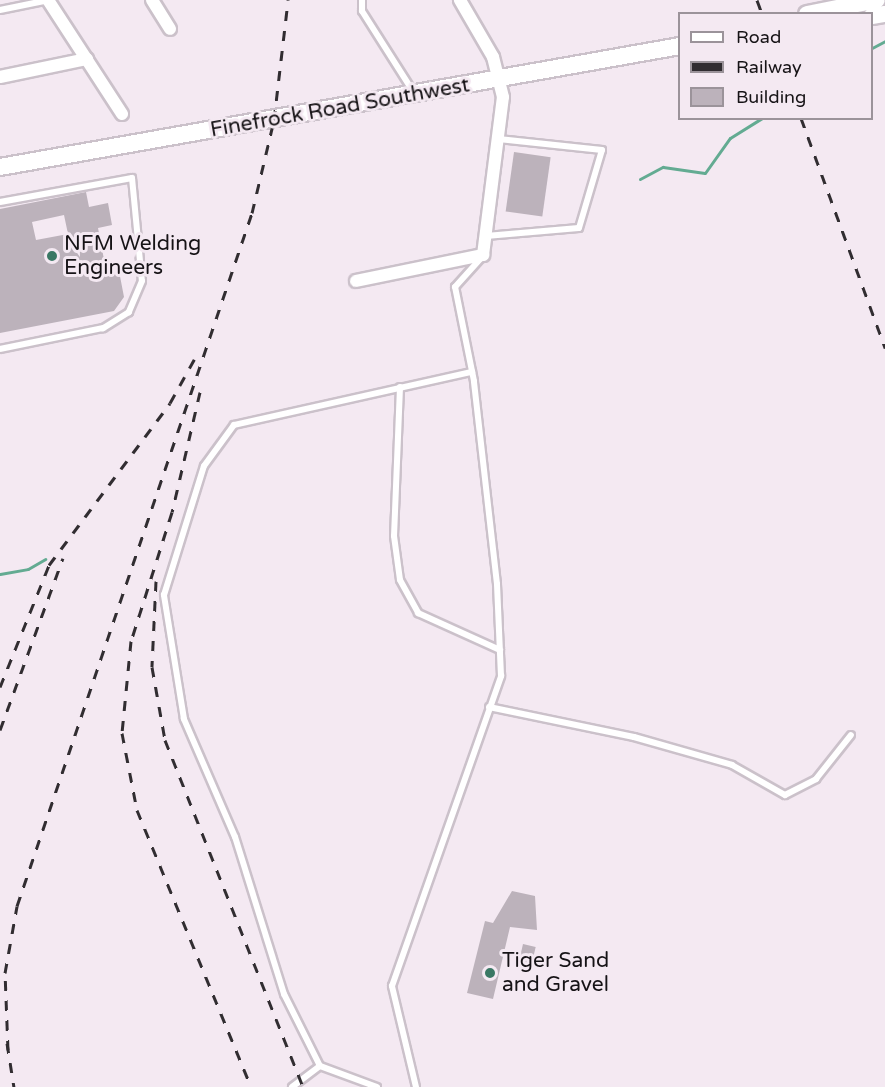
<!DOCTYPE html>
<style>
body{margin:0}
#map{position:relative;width:885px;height:1087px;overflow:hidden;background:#f4e9f2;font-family:"Varela Round",sans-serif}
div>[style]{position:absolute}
.stream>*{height:3px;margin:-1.5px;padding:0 1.5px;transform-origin:1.5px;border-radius:1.5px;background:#63ab92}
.building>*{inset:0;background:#bcb2bb;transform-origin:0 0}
.roads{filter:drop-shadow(2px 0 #cbc1ca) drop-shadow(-2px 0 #cbc1ca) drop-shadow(0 2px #cbc1ca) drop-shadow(0 -2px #cbc1ca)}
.service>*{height:6px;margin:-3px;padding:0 3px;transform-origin:3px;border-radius:3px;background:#fff}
.minor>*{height:12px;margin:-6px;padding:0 6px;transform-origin:6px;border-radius:6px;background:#fff}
.secondary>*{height:16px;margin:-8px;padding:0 8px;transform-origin:8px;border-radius:8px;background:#fff}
.rail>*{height:3px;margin-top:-1.5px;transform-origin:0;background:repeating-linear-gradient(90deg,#312d31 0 10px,transparent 0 20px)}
.dots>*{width:16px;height:16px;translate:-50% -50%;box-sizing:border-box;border:3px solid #f4e9f2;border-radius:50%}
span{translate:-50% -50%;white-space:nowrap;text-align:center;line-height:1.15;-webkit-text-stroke:6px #f4e9f2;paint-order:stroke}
.street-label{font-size:21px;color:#161316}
.poi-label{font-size:21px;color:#161316}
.left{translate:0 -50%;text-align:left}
.legend{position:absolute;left:678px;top:12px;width:195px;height:108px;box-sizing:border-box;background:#f4e9f2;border:2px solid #9b939a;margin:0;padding:8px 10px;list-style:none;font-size:18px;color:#161316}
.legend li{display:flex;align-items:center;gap:12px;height:30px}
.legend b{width:30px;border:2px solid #9b939a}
</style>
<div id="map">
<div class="stream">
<i style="left:872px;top:48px;width:15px;rotate:-28deg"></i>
<i style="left:640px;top:179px;width:26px;rotate:-28deg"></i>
<i style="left:663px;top:167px;width:42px;rotate:8.1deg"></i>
<i style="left:705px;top:173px;width:43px;rotate:-54.5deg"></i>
<i style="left:730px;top:138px;width:38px;rotate:-32deg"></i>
<i style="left:0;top:574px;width:28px;rotate:-10deg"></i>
<i style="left:28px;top:569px;width:20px;rotate:-30deg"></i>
</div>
<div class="building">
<i style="left:514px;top:152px;width:37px;height:60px;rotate:8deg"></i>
<i style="clip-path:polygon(evenodd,86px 192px,89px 207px,108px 203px,112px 225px,98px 228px,107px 274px,119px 271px,124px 297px,114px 311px,0 333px,0 209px,86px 192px,64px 215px,68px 234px,36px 240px,32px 222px,64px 215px)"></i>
<i style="clip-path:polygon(512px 891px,535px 896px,537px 930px,510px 927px,493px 999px,467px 993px,485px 921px,493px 923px)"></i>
<i style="left:523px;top:944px;width:13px;height:21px;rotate:13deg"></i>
</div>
<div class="roads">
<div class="service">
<i style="left:362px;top:0;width:11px;rotate:90deg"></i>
<i style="left:362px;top:11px;width:97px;rotate:57.6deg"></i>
<i style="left:0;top:10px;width:50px;rotate:-11.5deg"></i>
<i style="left:0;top:202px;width:134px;rotate:-10.3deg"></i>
<i style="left:132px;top:178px;width:103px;rotate:84.5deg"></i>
<i style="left:142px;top:281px;width:34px;rotate:113deg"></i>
<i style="left:129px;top:312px;width:31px;rotate:148deg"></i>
<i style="left:103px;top:328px;width:105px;rotate:168.5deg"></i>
<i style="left:486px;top:236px;width:93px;rotate:-4.9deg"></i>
<i style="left:579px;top:228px;width:81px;rotate:-73.6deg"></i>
<i style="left:602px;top:150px;width:104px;rotate:-173.9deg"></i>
<i style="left:400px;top:387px;width:149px;rotate:92.3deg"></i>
<i style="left:394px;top:536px;width:44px;rotate:82.2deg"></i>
<i style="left:400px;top:580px;width:38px;rotate:61deg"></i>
<i style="left:418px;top:613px;width:90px;rotate:24.3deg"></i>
<i style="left:489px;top:707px;width:148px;rotate:11.7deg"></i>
<i style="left:634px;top:737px;width:102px;rotate:15.9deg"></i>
<i style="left:732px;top:765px;width:61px;rotate:29.5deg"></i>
<i style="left:785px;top:795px;width:35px;rotate:-27deg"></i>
<i style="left:816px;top:779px;width:56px;rotate:-51.5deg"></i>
<i style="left:292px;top:1087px;width:35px;rotate:-37deg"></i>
<i style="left:377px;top:1087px;width:61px;rotate:-159.8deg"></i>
<i style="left:320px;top:1066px;width:80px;rotate:-116.6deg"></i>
<i style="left:284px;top:994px;width:164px;rotate:-107.3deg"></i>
<i style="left:235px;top:837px;width:129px;rotate:-113.4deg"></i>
<i style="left:184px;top:719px;width:126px;rotate:-99.2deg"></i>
<i style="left:164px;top:595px;width:135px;rotate:-72.8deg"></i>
<i style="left:204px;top:466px;width:51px;rotate:-53.8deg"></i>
<i style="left:234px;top:425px;width:244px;rotate:-12.6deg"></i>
<i style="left:416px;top:1087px;width:104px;rotate:-103.4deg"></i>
<i style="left:392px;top:986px;width:329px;rotate:-70.6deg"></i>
<i style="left:501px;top:676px;width:92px;rotate:-92.5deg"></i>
<i style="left:497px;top:584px;width:204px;rotate:-96.5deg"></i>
<i style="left:474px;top:381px;width:96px;rotate:-101.4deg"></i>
<i style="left:455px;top:287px;width:39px;rotate:-48deg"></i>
</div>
<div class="minor">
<i style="left:48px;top:0;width:136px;rotate:57deg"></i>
<i style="left:152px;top:0;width:34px;rotate:58deg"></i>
<i style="left:0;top:77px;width:89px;rotate:-11.7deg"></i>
<i style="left:356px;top:281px;width:130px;rotate:-11.6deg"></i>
<i style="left:483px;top:255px;width:159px;rotate:-82.8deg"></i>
<i style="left:503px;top:97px;width:41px;rotate:-104deg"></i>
<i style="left:493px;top:57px;width:66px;rotate:-120.1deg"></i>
</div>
<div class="secondary">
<i style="left:807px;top:14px;width:71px;rotate:-11.3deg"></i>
<i style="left:872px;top:16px;width:13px;rotate:-9deg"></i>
<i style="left:0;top:167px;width:691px;rotate:-10.09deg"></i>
</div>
</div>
<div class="rail">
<i style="left:757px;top:0;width:15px;rotate:70deg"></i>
<i style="left:801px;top:118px;width:245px;rotate:69.9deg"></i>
<i style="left:200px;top:392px;width:123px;rotate:103.1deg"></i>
<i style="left:172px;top:512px;width:135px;rotate:107.6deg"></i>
<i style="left:131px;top:641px;width:92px;rotate:95.6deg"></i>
<i style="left:122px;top:733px;width:78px;rotate:79deg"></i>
<i style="left:137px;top:810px;width:300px;rotate:67.6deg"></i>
<i style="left:156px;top:581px;width:86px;rotate:92.7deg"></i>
<i style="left:152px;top:667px;width:74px;rotate:79.9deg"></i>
<i style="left:165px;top:740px;width:373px;rotate:68.3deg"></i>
<i style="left:0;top:687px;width:131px;rotate:-68.1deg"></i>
<i style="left:49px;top:565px;width:202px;rotate:-53.2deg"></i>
<i style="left:170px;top:403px;width:60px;rotate:-60.9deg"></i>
<i style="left:0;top:730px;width:183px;rotate:-69.9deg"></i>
<i style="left:7px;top:1043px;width:45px;rotate:81deg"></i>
<i style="left:8px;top:1050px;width:77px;rotate:-92.2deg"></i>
<i style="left:5px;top:973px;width:68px;rotate:-79.8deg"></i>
<i style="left:17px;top:906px;width:732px;rotate:-71.27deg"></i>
<i style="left:252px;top:213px;width:96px;rotate:-76.7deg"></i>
<i style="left:274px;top:120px;width:121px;rotate:-83.3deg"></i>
</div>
<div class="dots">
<i style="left:52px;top:256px;background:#3a7864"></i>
<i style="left:490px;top:973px;background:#3a7864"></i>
</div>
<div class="street-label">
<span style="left:340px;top:108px;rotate:-10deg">Finefrock Road Southwest</span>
</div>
<div class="poi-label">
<span class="left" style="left:64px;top:256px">NFM Welding<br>Engineers</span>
<span class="left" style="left:502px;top:973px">Tiger Sand<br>and Gravel</span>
</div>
<ul class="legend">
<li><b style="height:8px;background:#fff"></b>Road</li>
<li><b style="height:8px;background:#312d31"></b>Railway</li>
<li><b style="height:16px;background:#bcb2bb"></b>Building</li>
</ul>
</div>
